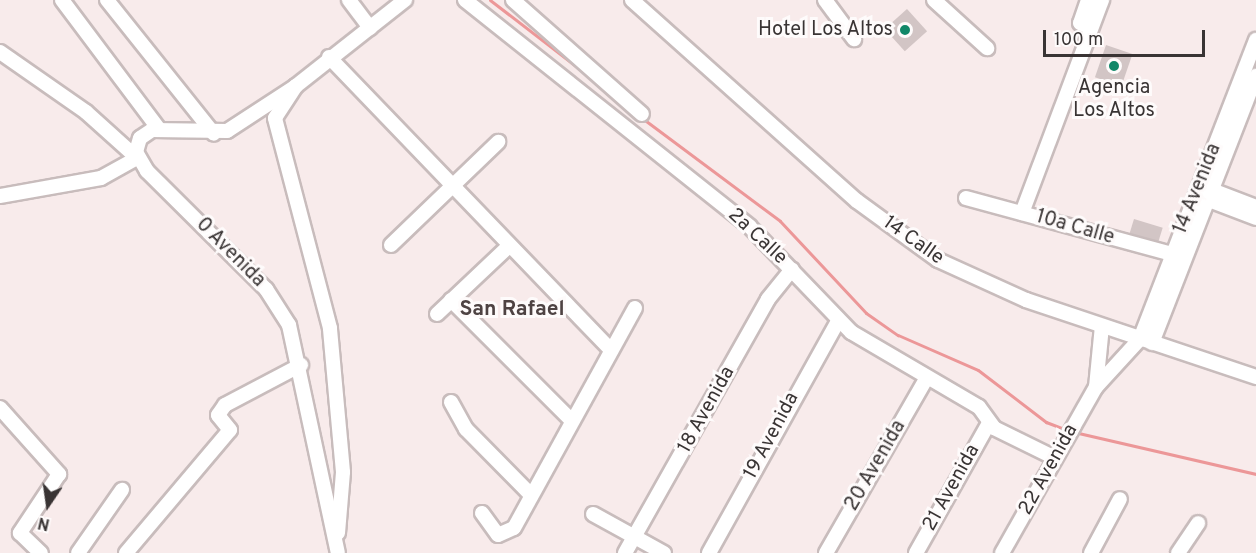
<!DOCTYPE html>
<style>
body{margin:0}
#map{position:relative;width:1256px;height:553px;overflow:hidden;background:#f8ebeb;font-family:Overpass,sans-serif}
div>[style]{position:absolute}
.stream>*{height:3px;margin:-1.5px;padding:0 1.5px;transform-origin:1.5px;border-radius:1.5px;background:#ec9798}
.building>*{inset:0;background:#d2c5c5;transform-origin:0 0}
.roads{filter:drop-shadow(2px 0 #c8bcbc) drop-shadow(-2px 0 #c8bcbc) drop-shadow(0 2px #c8bcbc) drop-shadow(0 -2px #c8bcbc)}
.minor>*{height:14px;margin:-7px;padding:0 7px;transform-origin:7px;border-radius:7px;background:#fff}
.dots>*{width:16px;height:16px;translate:-50% -50%;box-sizing:border-box;border:3px solid #fefbfb;border-radius:50%}
span{translate:-50% -50%;white-space:nowrap;text-align:center;line-height:1.15;-webkit-text-stroke:6px #fefbfb;paint-order:stroke}
.poi-label{font-size:20px;color:#393434}
.right{translate:-100% -50%;text-align:right}
.street-label{font-size:20px;color:#393434}
.neighbourhood-label{font-size:21px;color:#4e4343;font-weight:700}
.north{position:absolute;left:18px;top:475px;width:60px;height:60px;-webkit-text-stroke:4px #fefbfb;paint-order:stroke;rotate:193deg;font-size:16px;font-weight:700;line-height:24px;text-align:center;color:#393434}
.north::after{content:'';display:block;margin:auto;width:21px;height:27px;background:#393434;clip-path:polygon(50% 0,100% 100%,50% 72%,0 100%)}
.scale{position:absolute;left:1043px;top:30px;width:162px;height:27px;box-sizing:border-box;border:3px solid #393434;border-top:0;padding-left:8px;font-size:18px;line-height:21px;white-space:nowrap;color:#393434;-webkit-text-stroke:4px #fefbfb;paint-order:stroke}
</style>
<div id="map">
<div class="stream">
<i style="left:490px;top:0;width:138px;rotate:37.6deg"></i>
<i style="left:642px;top:118px;width:172px;rotate:36.7deg"></i>
<i style="left:780px;top:221px;width:126px;rotate:46.9deg"></i>
<i style="left:866px;top:313px;width:39px;rotate:35deg"></i>
<i style="left:898px;top:335px;width:87px;rotate:23.6deg"></i>
<i style="left:978px;top:370px;width:86px;rotate:37.4deg"></i>
<i style="left:1046px;top:422px;width:22px;rotate:21deg"></i>
<i style="left:1074px;top:432px;width:187px;rotate:13deg"></i>
</div>
<div class="building">
<i style="left:907px;top:9px;width:30px;height:30px;rotate:48deg"></i>
<i style="left:1106px;top:45px;width:28px;height:34px;rotate:19deg"></i>
<i style="left:1134px;top:219px;width:30px;height:15px;rotate:17deg"></i>
</div>
<div class="roads">
<div class="minor">
<i style="left:62px;top:0;width:160px;rotate:53.1deg"></i>
<i style="left:107px;top:0;width:171px;rotate:51.4deg"></i>
<i style="left:349px;top:0;width:35px;rotate:53deg"></i>
<i style="left:465px;top:0;width:364px;rotate:38.5deg"></i>
<i style="left:750px;top:227px;width:146px;rotate:46.1deg"></i>
<i style="left:851px;top:332px;width:148px;rotate:30.4deg"></i>
<i style="left:979px;top:407px;width:26px;rotate:54deg"></i>
<i style="left:994px;top:428px;width:68px;rotate:26.2deg"></i>
<i style="left:513px;top:0;width:172px;rotate:41.5deg"></i>
<i style="left:632px;top:0;width:302px;rotate:41.8deg"></i>
<i style="left:857px;top:201px;width:100px;rotate:36.1deg"></i>
<i style="left:938px;top:260px;width:97px;rotate:24.4deg"></i>
<i style="left:1026px;top:300px;width:243px;rotate:18.5deg"></i>
<i style="left:825px;top:0;width:49px;rotate:53.4deg"></i>
<i style="left:934px;top:0;width:72px;rotate:42.2deg"></i>
<i style="left:1088px;top:0;width:24px;rotate:109deg"></i>
<i style="left:1080px;top:23px;width:12px;rotate:24deg"></i>
<i style="left:0;top:52px;width:105px;rotate:34.9deg"></i>
<i style="left:86px;top:112px;width:69px;rotate:42deg"></i>
<i style="left:137px;top:158px;width:41px;rotate:150.9deg"></i>
<i style="left:101px;top:178px;width:103px;rotate:169.9deg"></i>
<i style="left:329px;top:57px;width:407px;rotate:46.1deg"></i>
<i style="left:296px;top:86px;width:82px;rotate:146.9deg"></i>
<i style="left:227px;top:131px;width:75px;rotate:-179.2deg"></i>
<i style="left:152px;top:130px;width:14px;rotate:146deg"></i>
<i style="left:140px;top:138px;width:15px;rotate:106deg"></i>
<i style="left:136px;top:152px;width:22px;rotate:60deg"></i>
<i style="left:147px;top:171px;width:168px;rotate:44.8deg"></i>
<i style="left:266px;top:289px;width:43px;rotate:57.4deg"></i>
<i style="left:289px;top:325px;width:233px;rotate:77.9deg"></i>
<i style="left:1204px;top:187px;width:56px;rotate:21deg"></i>
<i style="left:1201px;top:197px;width:59px;rotate:20.9deg"></i>
<i style="left:966px;top:198px;width:222px;rotate:15.2deg"></i>
<i style="left:1022px;top:213px;width:228px;rotate:-69.4deg"></i>
<i style="left:391px;top:245px;width:149px;rotate:-43.9deg"></i>
<i style="left:451px;top:300px;width:171px;rotate:45deg"></i>
<i style="left:437px;top:314px;width:100px;rotate:-43.4deg"></i>
<i style="left:1152px;top:343px;width:287px;rotate:-68.7deg"></i>
<i style="left:1096px;top:387px;width:61px;rotate:-84.4deg"></i>
<i style="left:451px;top:402px;width:31px;rotate:61deg"></i>
<i style="left:466px;top:429px;width:93px;rotate:45.4deg"></i>
<i style="left:0;top:408px;width:89px;rotate:48.2deg"></i>
<i style="left:59px;top:474px;width:71px;rotate:123.5deg"></i>
<i style="left:20px;top:533px;width:29px;rotate:44deg"></i>
<i style="left:482px;top:513px;width:27px;rotate:54deg"></i>
<i style="left:498px;top:535px;width:17px;rotate:-24deg"></i>
<i style="left:514px;top:528px;width:251px;rotate:-61.2deg"></i>
<i style="left:593px;top:514px;width:81px;rotate:28.8deg"></i>
<i style="left:338px;top:533px;width:61px;rotate:-85.3deg"></i>
<i style="left:343px;top:472px;width:145px;rotate:-95.2deg"></i>
<i style="left:330px;top:328px;width:217px;rotate:-104.7deg"></i>
<i style="left:275px;top:118px;width:38px;rotate:-57deg"></i>
<i style="left:296px;top:86px;width:139px;rotate:-38.3deg"></i>
<i style="left:78px;top:553px;width:77px;rotate:-55.1deg"></i>
<i style="left:126px;top:553px;width:161px;rotate:-49.8deg"></i>
<i style="left:230px;top:430px;width:19px;rotate:-129deg"></i>
<i style="left:218px;top:415px;width:12px;rotate:-55deg"></i>
<i style="left:225px;top:405px;width:86px;rotate:-27.8deg"></i>
<i style="left:625px;top:553px;width:291px;rotate:-60.6deg"></i>
<i style="left:768px;top:299px;width:38px;rotate:-51deg"></i>
<i style="left:709px;top:553px;width:265px;rotate:-60.9deg"></i>
<i style="left:826px;top:553px;width:201px;rotate:-60.1deg"></i>
<i style="left:916px;top:553px;width:149px;rotate:-60.7deg"></i>
<i style="left:1002px;top:553px;width:191px;rotate:-60.5deg"></i>
<i style="left:1096px;top:387px;width:65px;rotate:-47.5deg"></i>
<i style="left:1140px;top:339px;width:321px;rotate:-68.8deg"></i>
<i style="left:1091px;top:553px;width:61px;rotate:-61.8deg"></i>
<i style="left:1178px;top:553px;width:36px;rotate:-56deg"></i>
</div>
</div>
<div class="dots">
<i style="left:905px;top:30px;background:#108768"></i>
<i style="left:1114px;top:66px;background:#108768"></i>
</div>
<div class="poi-label">
<span class="right" style="left:893px;top:30px">Hotel Los Altos</span>
<span style="left:1114px;top:100px">Agencia<br>Los Altos</span>
</div>
<div class="street-label">
<span style="left:1198px;top:189px;rotate:-68deg">14 Avenida</span>
<span style="left:1075px;top:228px;rotate:16deg">10a Calle</span>
<span style="left:757px;top:237px;rotate:43deg">2a Calle</span>
<span style="left:913px;top:241px;rotate:35deg">14 Calle</span>
<span style="left:230px;top:253px;rotate:45deg">0 Avenida</span>
<span style="left:707px;top:410px;rotate:-61deg">18 Avenida</span>
<span style="left:772px;top:436px;rotate:-62deg">19 Avenida</span>
<span style="left:876px;top:466px;rotate:-60deg">20 Avenida</span>
<span style="left:1049px;top:470px;rotate:-61deg">22 Avenida</span>
<span style="left:952px;top:488px;rotate:-61deg">21 Avenida</span>
</div>
<div class="neighbourhood-label">
<span style="left:512px;top:310px">San Rafael</span>
</div>
<div class="north">N</div>
<div class="scale">100 m</div>
</div>
